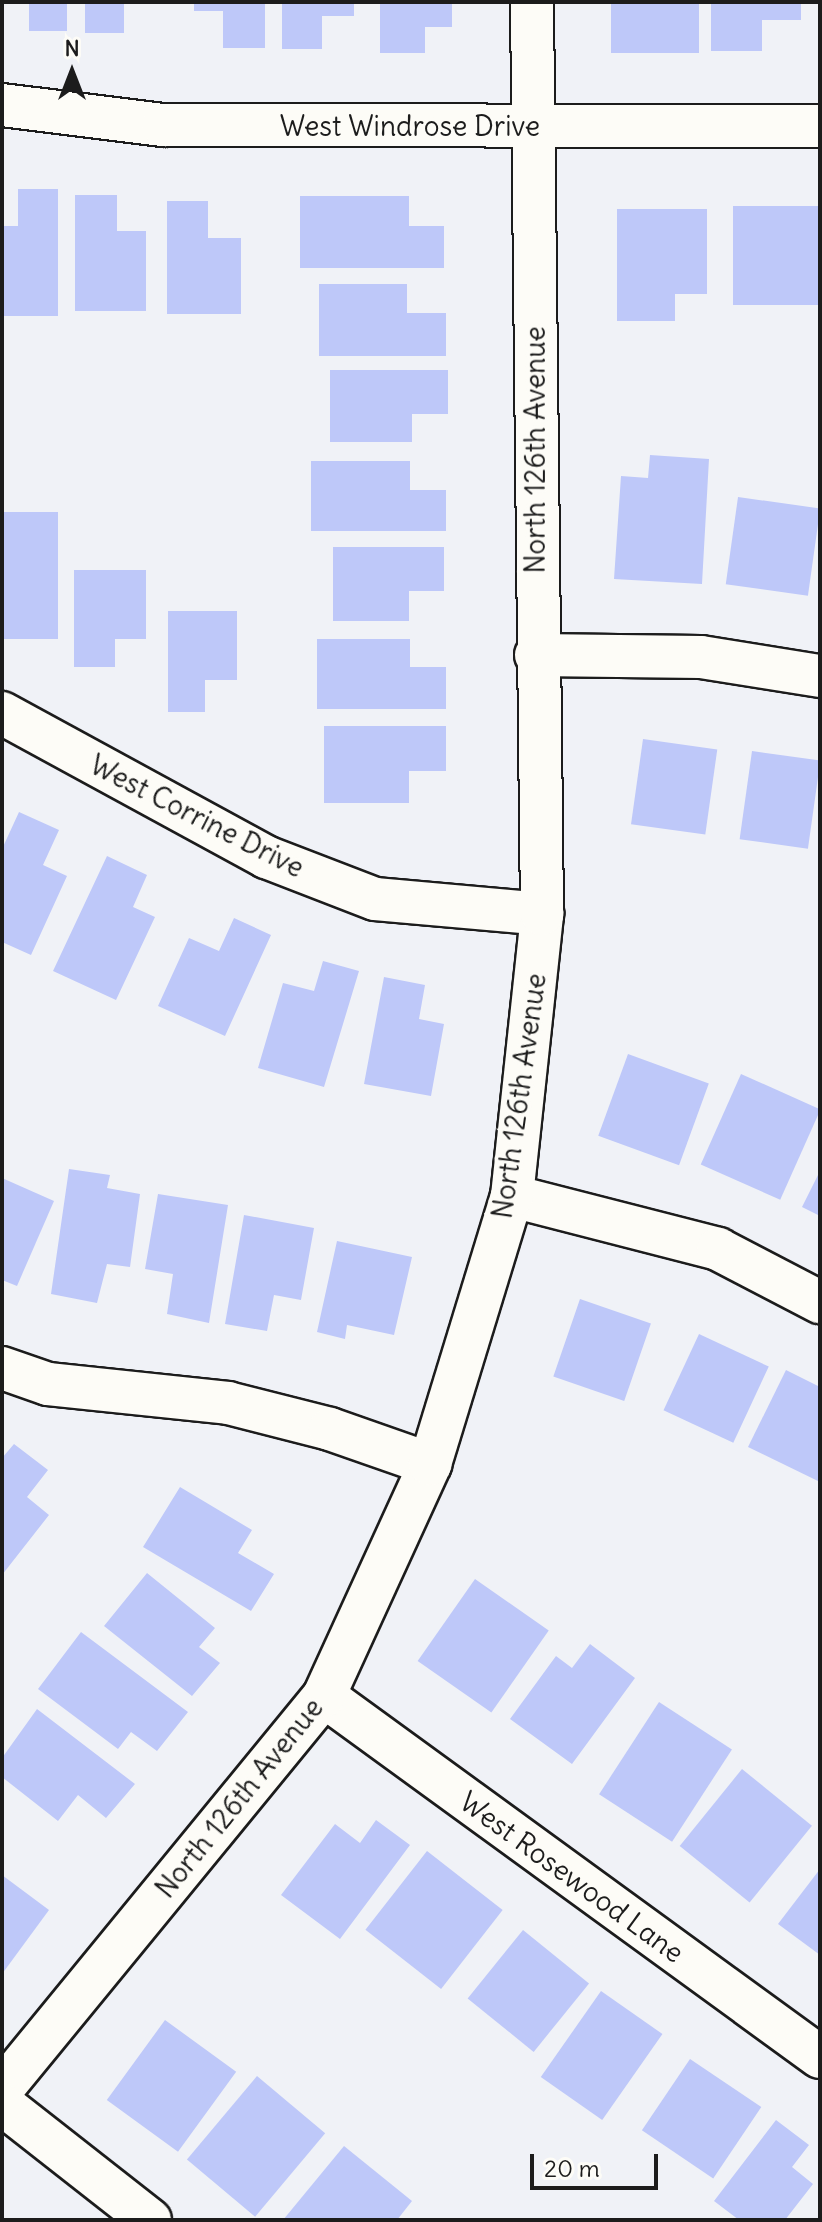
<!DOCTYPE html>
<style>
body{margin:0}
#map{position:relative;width:822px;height:2222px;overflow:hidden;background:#f0f2f7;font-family:Delius,sans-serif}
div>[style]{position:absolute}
.building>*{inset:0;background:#bec8f9;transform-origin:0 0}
.roads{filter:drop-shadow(2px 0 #1c1c1c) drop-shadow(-2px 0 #1c1c1c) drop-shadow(0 2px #1c1c1c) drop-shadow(0 -2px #1c1c1c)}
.minor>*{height:42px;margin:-21px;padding:0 21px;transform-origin:21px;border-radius:21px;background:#fdfcf7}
span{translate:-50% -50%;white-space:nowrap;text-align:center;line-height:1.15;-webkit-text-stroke:7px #fdfcf7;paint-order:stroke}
.street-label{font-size:28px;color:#1c1c1c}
.frame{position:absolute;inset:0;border:4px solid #1c1c1c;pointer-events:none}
.north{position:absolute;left:32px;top:32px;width:80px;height:80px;-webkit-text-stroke:6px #fdfcf7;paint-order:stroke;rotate:0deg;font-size:22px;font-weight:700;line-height:32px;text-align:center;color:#1c1c1c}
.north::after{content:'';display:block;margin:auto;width:28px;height:36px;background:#1c1c1c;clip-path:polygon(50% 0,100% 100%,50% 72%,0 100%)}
.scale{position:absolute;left:530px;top:2154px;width:128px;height:36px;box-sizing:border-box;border:4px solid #1c1c1c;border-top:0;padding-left:10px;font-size:24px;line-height:28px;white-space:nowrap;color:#1c1c1c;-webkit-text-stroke:6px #fdfcf7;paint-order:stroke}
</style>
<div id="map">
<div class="building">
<i style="left:29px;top:2px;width:38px;height:29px"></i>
<i style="left:85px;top:2px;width:39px;height:31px"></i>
<i style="clip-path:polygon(194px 2px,265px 2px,265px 48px,223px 48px,223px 11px,194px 11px)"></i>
<i style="clip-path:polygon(282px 2px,354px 2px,354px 16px,322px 16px,322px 49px,282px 49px)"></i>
<i style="clip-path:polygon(380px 2px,452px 2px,452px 27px,425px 27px,425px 53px,380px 53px)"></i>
<i style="left:611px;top:2px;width:88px;height:51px"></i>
<i style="clip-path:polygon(711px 2px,801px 2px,801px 20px,762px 20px,762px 51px,711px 51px)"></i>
<i style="clip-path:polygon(18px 189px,58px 189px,58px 316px,2px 316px,2px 226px,18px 226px)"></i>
<i style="clip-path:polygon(75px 195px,117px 195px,117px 231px,146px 231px,146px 311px,75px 311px)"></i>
<i style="clip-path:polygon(300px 196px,409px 196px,409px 226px,444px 226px,444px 268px,300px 268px)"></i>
<i style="clip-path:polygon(167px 201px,208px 201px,208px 238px,241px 238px,241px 314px,167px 314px)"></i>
<i style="left:733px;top:206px;width:86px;height:99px"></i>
<i style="clip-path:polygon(617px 209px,707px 209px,707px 294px,675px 294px,675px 321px,617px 321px)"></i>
<i style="clip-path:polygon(319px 284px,407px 284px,407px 313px,446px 313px,446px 356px,319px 356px)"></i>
<i style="clip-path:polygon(330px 370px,448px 370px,448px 414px,412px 414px,412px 442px,330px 442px)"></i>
<i style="clip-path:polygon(650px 455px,709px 459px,702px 584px,614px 579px,621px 476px,648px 478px)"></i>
<i style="clip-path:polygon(311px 461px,410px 461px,410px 490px,446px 490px,446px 531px,311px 531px)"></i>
<i style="left:738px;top:497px;width:83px;height:88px;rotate:8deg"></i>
<i style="left:2px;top:512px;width:56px;height:127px"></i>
<i style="clip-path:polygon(333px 547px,444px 547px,444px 591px,409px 591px,409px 621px,333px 621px)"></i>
<i style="clip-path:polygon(74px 570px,146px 570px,146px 639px,115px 639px,115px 667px,74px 667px)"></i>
<i style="clip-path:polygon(168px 611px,237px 611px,237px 680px,205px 680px,205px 712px,168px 712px)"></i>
<i style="clip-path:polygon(317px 639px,410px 639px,410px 667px,446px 667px,446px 709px,317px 709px)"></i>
<i style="clip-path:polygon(324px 726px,446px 726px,446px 771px,409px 771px,409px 803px,324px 803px)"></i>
<i style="left:643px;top:739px;width:75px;height:86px;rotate:8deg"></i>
<i style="left:752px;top:751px;width:69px;height:89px;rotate:8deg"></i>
<i style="clip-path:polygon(19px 812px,59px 830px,43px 865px,67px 876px,31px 955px,2px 942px,2px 849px)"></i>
<i style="clip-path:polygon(107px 856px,147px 875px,133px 907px,155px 917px,116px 1000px,53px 971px)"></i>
<i style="clip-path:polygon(234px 918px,271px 935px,225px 1036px,158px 1006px,189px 938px,219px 951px)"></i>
<i style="clip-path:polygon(323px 961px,359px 971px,324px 1087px,258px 1068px,283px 983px,314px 991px)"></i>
<i style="clip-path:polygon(384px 977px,425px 985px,419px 1019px,444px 1024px,431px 1096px,364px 1084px)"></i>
<i style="left:628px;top:1054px;width:86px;height:87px;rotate:20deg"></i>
<i style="left:741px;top:1074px;width:87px;height:99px;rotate:24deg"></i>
<i style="clip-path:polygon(69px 1169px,110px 1175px,107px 1188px,140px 1194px,130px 1267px,107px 1264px,97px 1303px,51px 1294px)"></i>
<i style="clip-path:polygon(820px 1171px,820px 1216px,802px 1207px)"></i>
<i style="clip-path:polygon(2px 1178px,54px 1201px,17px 1286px,2px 1280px)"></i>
<i style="clip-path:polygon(158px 1194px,228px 1205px,209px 1323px,167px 1314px,173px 1274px,145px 1269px)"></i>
<i style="clip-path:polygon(244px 1215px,314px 1228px,301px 1300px,274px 1295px,267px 1331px,225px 1324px)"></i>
<i style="clip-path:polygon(337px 1241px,412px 1257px,394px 1335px,347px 1325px,345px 1339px,317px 1332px)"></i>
<i style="left:580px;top:1299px;width:75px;height:82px;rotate:19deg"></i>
<i style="left:699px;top:1334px;width:77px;height:84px;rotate:25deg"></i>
<i style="clip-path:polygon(786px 1370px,820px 1387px,820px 1482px,748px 1447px)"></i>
<i style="clip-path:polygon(14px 1444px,48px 1470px,27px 1497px,49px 1515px,2px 1575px,2px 1458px)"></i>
<i style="clip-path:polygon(180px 1487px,252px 1530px,238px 1553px,274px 1574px,251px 1611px,143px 1547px)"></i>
<i style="clip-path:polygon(147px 1573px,215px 1628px,199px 1647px,220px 1663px,192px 1696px,104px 1626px)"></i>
<i style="left:475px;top:1579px;width:90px;height:100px;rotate:35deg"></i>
<i style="clip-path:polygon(81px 1632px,188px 1712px,157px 1751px,131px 1732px,118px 1749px,38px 1689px)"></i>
<i style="clip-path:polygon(590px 1644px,635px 1678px,572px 1764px,510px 1719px,556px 1656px,572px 1668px)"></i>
<i style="left:659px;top:1702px;width:87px;height:110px;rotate:33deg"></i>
<i style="clip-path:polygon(37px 1709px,135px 1784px,106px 1818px,78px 1795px,58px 1821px,2px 1777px,2px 1758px)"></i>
<i style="left:742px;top:1769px;width:90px;height:99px;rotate:39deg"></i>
<i style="clip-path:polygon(376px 1820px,410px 1845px,340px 1939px,281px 1895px,335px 1824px,360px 1843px)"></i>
<i style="left:427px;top:1851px;width:96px;height:100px;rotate:38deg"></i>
<i style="clip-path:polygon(820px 1869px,820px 1955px,778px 1924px)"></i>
<i style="clip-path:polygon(2px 1875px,49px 1910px,2px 1974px)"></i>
<i style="left:523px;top:1930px;width:85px;height:88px;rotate:39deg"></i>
<i style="left:601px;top:1991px;width:75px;height:105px;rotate:35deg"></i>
<i style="left:165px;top:2020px;width:88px;height:99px;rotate:36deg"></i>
<i style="left:690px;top:2059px;width:86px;height:86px;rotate:34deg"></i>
<i style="left:257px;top:2076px;width:89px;height:109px;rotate:40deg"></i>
<i style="clip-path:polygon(776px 2120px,809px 2145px,792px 2167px,813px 2184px,785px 2220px,739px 2220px,714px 2201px)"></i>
<i style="clip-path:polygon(344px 2146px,412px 2201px,397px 2220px,283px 2220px)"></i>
</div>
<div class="roads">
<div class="minor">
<i style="left:2px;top:105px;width:162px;rotate:7.1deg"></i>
<i style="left:163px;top:125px;width:657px;rotate:0.09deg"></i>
<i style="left:536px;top:655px;width:165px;rotate:0.7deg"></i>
<i style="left:701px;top:657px;width:121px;rotate:9.1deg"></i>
<i style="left:2px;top:713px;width:301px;rotate:28.6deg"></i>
<i style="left:266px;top:857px;width:117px;rotate:21.1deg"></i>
<i style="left:375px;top:899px;width:168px;rotate:5.1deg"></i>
<i style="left:512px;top:1196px;width:213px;rotate:14.4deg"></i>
<i style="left:718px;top:1249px;width:115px;rotate:27.5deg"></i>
<i style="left:2px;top:1368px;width:49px;rotate:19.2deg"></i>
<i style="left:48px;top:1384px;width:181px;rotate:6deg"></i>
<i style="left:228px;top:1403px;width:105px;rotate:14.3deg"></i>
<i style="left:330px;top:1429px;width:106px;rotate:19.3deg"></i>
<i style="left:324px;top:1696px;width:613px;rotate:36.05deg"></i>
<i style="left:2px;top:2089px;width:508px;rotate:-50.67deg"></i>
<i style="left:324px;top:1696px;width:255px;rotate:-65.4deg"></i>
<i style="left:430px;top:1464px;width:280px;rotate:-73deg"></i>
<i style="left:512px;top:1196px;width:284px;rotate:-83.9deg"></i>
<i style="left:542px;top:914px;width:912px;rotate:-90.63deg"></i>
<i style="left:2px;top:2104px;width:188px;rotate:38.1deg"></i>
</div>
</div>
<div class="street-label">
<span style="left:410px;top:126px">West Windrose Drive</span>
<span style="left:535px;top:450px;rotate:-90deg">North 126th Avenue</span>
<span style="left:197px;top:816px;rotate:27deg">West Corrine Drive</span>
<span style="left:519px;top:1096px;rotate:-82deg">North 126th Avenue</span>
<span style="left:239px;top:1798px;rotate:-51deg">North 126th Avenue</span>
<span style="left:572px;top:1877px;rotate:36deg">West Rosewood Lane</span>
</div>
<div class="frame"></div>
<div class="north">N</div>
<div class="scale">20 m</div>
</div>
